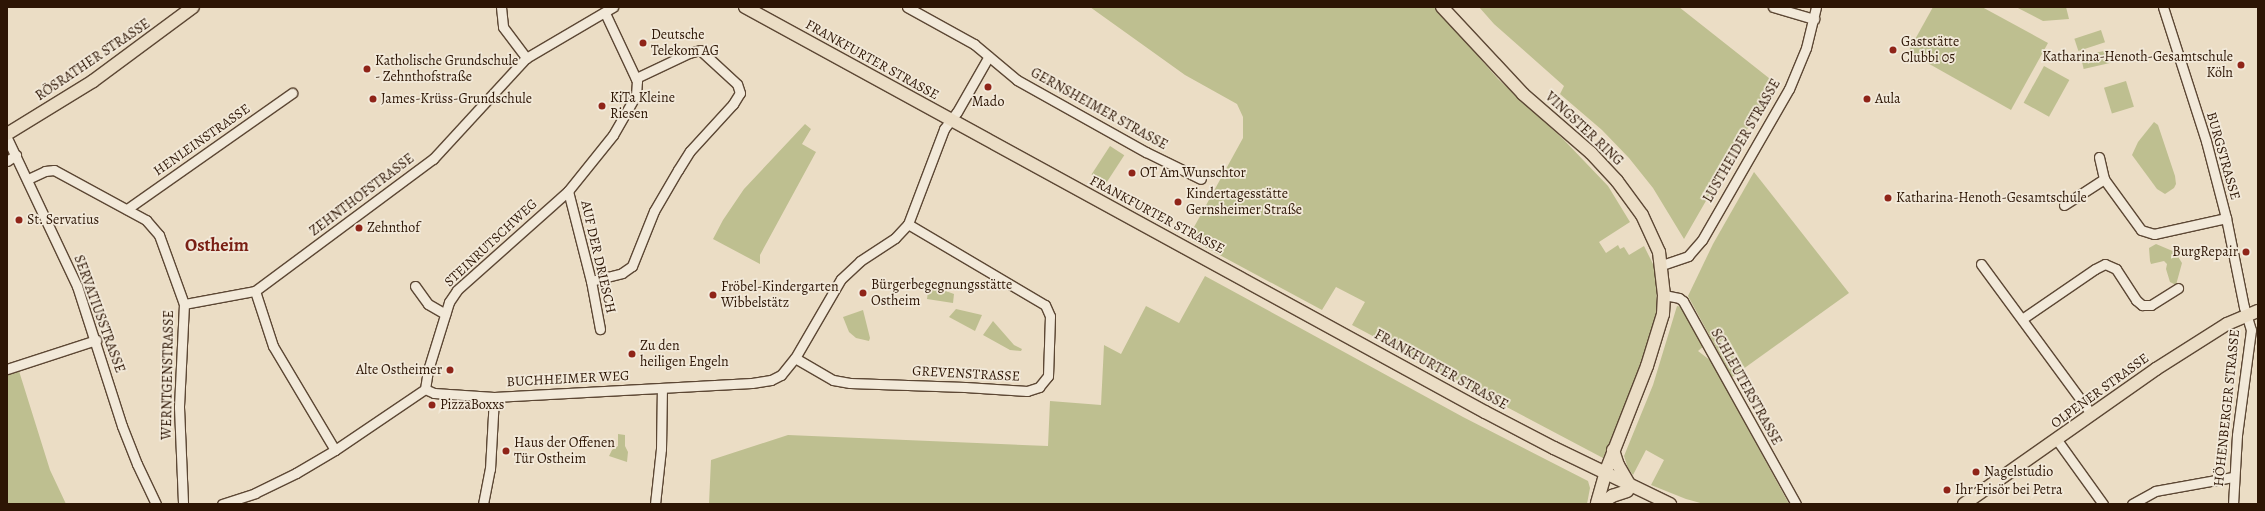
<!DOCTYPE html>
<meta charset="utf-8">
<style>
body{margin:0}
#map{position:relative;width:2265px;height:511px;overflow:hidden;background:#ebddc5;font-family:Alegreya,serif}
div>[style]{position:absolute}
.green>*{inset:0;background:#bebf90;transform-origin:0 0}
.roads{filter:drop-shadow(1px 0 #5c4734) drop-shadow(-1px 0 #5c4734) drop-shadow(0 1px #5c4734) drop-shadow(0 -1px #5c4734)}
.minor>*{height:9px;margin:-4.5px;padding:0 4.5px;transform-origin:4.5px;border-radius:4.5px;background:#f2e9d9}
.major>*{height:12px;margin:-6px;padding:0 6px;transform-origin:6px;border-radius:6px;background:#ebddc5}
.dots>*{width:11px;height:11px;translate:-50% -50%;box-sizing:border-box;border:2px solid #f2e9d9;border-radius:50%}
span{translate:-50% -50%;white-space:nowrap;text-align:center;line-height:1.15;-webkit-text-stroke:3.5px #f2e9d9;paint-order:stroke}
.poi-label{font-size:14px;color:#2d1504}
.left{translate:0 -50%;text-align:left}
.right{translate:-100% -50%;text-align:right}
.street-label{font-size:14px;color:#2d1504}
.district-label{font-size:18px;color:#7a1f14;font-weight:700}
.frame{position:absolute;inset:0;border:8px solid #2d1504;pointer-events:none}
</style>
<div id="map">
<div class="green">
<i style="clip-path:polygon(1090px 7px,1435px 7px,1498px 79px,1563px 139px,1608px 186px,1630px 222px,1599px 242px,1606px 253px,1618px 245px,1620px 249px,1624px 247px,1629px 255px,1644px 246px,1656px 270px,1657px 311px,1653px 337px,1603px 458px,1352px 325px,1365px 302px,1336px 287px,1322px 310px,1188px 238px,1243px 138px,1243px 117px,1237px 104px,1185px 75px)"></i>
<i style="clip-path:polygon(1479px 7px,1679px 7px,1779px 86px,1764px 112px,1756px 114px,1684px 239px,1653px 188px,1629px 158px,1602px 130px,1560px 94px,1564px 86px,1494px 24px)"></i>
<i style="clip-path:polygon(1933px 7px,1982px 7px,2048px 43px,2011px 110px,1908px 52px)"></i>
<i style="clip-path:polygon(2016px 7px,2066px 7px,2069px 19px,2043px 21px)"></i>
<i style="left:2101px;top:30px;width:13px;height:28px;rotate:72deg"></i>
<i style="left:2108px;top:50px;width:13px;height:28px;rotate:77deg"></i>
<i style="left:2044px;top:66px;width:29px;height:42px;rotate:29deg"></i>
<i style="left:2126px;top:81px;width:27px;height:23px;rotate:73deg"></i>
<i style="clip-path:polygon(2154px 122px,2158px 125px,2175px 176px,2176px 184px,2174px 188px,2165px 194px,2157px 189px,2132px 155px,2138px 142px)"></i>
<i style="clip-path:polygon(805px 124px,811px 129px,802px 144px,816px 152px,760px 255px,760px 264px,713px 239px,723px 220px,744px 189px)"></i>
<i style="left:1110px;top:146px;width:17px;height:34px;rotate:33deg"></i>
<i style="clip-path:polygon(1754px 172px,1849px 293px,1732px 377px,1688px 296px,1713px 244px)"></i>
<i style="clip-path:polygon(2156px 244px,2175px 252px,2182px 263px,2176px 285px,2170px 282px,2166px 269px,2167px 264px,2164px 261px,2151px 264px,2150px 261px,2149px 248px)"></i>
<i style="clip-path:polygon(1205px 276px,1463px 417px,1588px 481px,1590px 488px,1587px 504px,709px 504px,711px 460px,788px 435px,1048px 446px,1050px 401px,1101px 405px,1104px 345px,1121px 354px,1146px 306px,1179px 323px)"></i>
<i style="clip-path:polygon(929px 285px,954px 294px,953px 303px,927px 299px)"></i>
<i style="clip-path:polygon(1677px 306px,1682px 307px,1705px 345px,1698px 351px,1711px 361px,1789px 504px,1704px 504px,1686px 499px,1651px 485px,1664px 460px,1646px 450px,1633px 475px,1628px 468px,1624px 456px,1653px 385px)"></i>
<i style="clip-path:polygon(956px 309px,982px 315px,975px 331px,949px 317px)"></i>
<i style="clip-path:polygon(863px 310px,870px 338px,869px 341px,856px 338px,849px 332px,843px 317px)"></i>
<i style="clip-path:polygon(993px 321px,1014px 345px,1022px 349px,1021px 351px,1010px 350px,983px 335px)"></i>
<i style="clip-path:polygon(19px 371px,50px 470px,66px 504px,7px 504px,7px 374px)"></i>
<i style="clip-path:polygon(618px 434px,625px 435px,625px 446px,628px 452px,627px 462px,609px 456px,612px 450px,618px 446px)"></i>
</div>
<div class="roads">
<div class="minor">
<i style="left:501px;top:7px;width:20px;rotate:84deg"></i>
<i style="left:503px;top:27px;width:39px;rotate:53deg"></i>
<i style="left:907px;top:7px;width:77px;rotate:28.9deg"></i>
<i style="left:974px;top:44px;width:56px;rotate:39.9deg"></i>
<i style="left:1017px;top:80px;width:148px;rotate:29.2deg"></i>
<i style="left:1146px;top:152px;width:61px;rotate:26.1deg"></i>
<i style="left:1773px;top:7px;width:43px;rotate:16.3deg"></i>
<i style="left:2163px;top:7px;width:141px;rotate:72.2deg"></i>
<i style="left:2206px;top:141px;width:80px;rotate:75.4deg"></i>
<i style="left:2226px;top:218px;width:91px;rotate:78.6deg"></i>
<i style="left:2244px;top:307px;width:24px;rotate:73deg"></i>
<i style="left:2251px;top:330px;width:106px;rotate:97.6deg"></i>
<i style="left:2237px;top:435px;width:69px;rotate:93.3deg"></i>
<i style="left:7px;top:138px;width:164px;rotate:64.7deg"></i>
<i style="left:77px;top:286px;width:147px;rotate:72.2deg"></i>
<i style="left:122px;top:426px;width:41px;rotate:68.5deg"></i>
<i style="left:137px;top:464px;width:44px;rotate:64.6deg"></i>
<i style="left:2099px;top:157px;width:23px;rotate:77deg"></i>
<i style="left:7px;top:161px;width:11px;rotate:-34deg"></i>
<i style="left:28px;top:179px;width:19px;rotate:-25deg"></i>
<i style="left:45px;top:171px;width:9px;rotate:-6deg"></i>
<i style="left:54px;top:170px;width:105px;rotate:28.5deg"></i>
<i style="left:146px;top:220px;width:20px;rotate:49deg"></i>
<i style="left:159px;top:235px;width:73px;rotate:70.1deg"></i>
<i style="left:184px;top:304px;width:103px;rotate:92.8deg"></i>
<i style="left:179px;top:407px;width:97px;rotate:87.6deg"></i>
<i style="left:568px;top:191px;width:93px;rotate:75.7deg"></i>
<i style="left:591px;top:281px;width:49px;rotate:79.4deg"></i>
<i style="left:2064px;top:205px;width:48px;rotate:-33deg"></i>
<i style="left:2104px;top:179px;width:63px;rotate:54deg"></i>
<i style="left:2141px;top:230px;width:14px;rotate:17deg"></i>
<i style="left:2154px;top:234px;width:74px;rotate:-12.5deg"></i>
<i style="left:127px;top:209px;width:202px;rotate:-35.1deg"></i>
<i style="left:1981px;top:264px;width:187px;rotate:53.7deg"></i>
<i style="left:1662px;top:265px;width:28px;rotate:-19deg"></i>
<i style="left:1688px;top:256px;width:21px;rotate:-49deg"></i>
<i style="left:1702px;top:240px;width:174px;rotate:-60.1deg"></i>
<i style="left:1789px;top:89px;width:44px;rotate:-67.5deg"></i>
<i style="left:1806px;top:48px;width:42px;rotate:-76.3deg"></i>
<i style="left:591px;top:281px;width:32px;rotate:-14deg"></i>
<i style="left:622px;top:273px;width:12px;rotate:-35deg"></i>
<i style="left:632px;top:266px;width:59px;rotate:-68.2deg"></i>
<i style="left:654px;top:211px;width:48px;rotate:-59.7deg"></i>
<i style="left:678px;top:170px;width:22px;rotate:-58deg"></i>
<i style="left:690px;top:151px;width:64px;rotate:-47.5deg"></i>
<i style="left:733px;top:104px;width:13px;rotate:-58deg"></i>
<i style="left:740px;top:93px;width:9px;rotate:-108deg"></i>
<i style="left:737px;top:84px;width:50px;rotate:-137.4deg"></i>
<i style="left:700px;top:50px;width:11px;rotate:165deg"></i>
<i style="left:689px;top:53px;width:59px;rotate:154.7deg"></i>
<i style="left:415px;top:286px;width:22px;rotate:54deg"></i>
<i style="left:428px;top:304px;width:20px;rotate:30deg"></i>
<i style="left:255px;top:291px;width:58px;rotate:71.9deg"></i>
<i style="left:273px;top:346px;width:121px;rotate:59.2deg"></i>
<i style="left:1664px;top:295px;width:15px;rotate:11deg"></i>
<i style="left:1679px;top:298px;width:5px;rotate:37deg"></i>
<i style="left:1683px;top:301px;width:232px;rotate:60.9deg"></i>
<i style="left:184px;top:304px;width:72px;rotate:-10.4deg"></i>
<i style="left:255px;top:291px;width:222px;rotate:-36.6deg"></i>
<i style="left:433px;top:159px;width:137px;rotate:-47.4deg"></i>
<i style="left:526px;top:58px;width:101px;rotate:-30.4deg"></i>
<i style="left:2022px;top:319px;width:88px;rotate:-34.4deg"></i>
<i style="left:2095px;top:269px;width:11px;rotate:-27deg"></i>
<i style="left:2105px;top:264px;width:12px;rotate:24deg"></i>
<i style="left:2116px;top:269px;width:37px;rotate:57deg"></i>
<i style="left:2136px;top:300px;width:8px;rotate:40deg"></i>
<i style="left:2142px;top:305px;width:9px"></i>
<i style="left:2151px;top:305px;width:32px;rotate:-32deg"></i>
<i style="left:795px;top:358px;width:44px;rotate:30.1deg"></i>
<i style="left:833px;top:380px;width:17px;rotate:10deg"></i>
<i style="left:850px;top:383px;width:115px;rotate:2deg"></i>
<i style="left:965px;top:387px;width:62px;rotate:3.7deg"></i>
<i style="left:1027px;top:391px;width:13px;rotate:-18deg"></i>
<i style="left:1039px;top:387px;width:14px;rotate:-51deg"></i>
<i style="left:1048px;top:376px;width:60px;rotate:-88.1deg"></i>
<i style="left:1050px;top:316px;width:12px;rotate:-114deg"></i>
<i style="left:1045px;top:305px;width:159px;rotate:-149.4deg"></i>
<i style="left:7px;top:369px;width:94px;rotate:-18deg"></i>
<i style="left:425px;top:389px;width:10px;rotate:24deg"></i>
<i style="left:434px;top:393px;width:60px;rotate:3.8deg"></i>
<i style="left:494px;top:397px;width:258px;rotate:-3.1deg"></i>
<i style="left:752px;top:383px;width:19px;rotate:-9deg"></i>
<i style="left:771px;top:380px;width:11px;rotate:-27deg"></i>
<i style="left:781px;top:375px;width:22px;rotate:-51deg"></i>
<i style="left:795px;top:358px;width:91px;rotate:-59.8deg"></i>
<i style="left:841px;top:279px;width:26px;rotate:-43deg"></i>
<i style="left:860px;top:261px;width:42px;rotate:-33.3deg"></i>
<i style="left:895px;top:238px;width:19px;rotate:-47deg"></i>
<i style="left:908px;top:224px;width:102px;rotate:-69.2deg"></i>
<i style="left:944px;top:129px;width:21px;rotate:-53deg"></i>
<i style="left:957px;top:112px;width:64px;rotate:-60.3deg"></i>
<i style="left:2057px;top:440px;width:79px;rotate:54.3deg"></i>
<i style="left:222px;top:504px;width:35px;rotate:-18deg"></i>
<i style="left:255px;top:493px;width:46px;rotate:-26deg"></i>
<i style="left:296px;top:473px;width:45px;rotate:-30.5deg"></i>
<i style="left:335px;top:450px;width:109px;rotate:-34.1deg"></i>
<i style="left:425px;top:389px;width:19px;rotate:-81deg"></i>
<i style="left:428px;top:370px;width:71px;rotate:-72.8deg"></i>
<i style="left:449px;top:302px;width:14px;rotate:-56deg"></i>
<i style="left:457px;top:290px;width:149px;rotate:-41.7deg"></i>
<i style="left:568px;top:191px;width:72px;rotate:-51.2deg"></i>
<i style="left:613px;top:135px;width:46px;rotate:-60.1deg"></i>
<i style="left:636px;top:95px;width:14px;rotate:-86deg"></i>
<i style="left:637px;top:81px;width:75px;rotate:-115.2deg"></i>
<i style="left:483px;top:504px;width:36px;rotate:-79deg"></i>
<i style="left:490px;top:469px;width:72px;rotate:-86.8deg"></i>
<i style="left:655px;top:504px;width:55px;rotate:-83.8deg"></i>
<i style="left:661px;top:449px;width:61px;rotate:-89.1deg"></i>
<i style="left:2132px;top:504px;width:26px;rotate:-29deg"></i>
<i style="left:2155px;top:491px;width:79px;rotate:-10.2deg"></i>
</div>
<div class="major">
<i style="left:745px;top:7px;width:844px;rotate:28.69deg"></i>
<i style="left:1485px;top:412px;width:78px;rotate:27.6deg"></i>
<i style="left:1554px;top:448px;width:129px;rotate:25.8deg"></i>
<i style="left:1442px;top:7px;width:119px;rotate:47deg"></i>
<i style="left:1523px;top:94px;width:90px;rotate:40.9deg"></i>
<i style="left:1591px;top:153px;width:38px;rotate:47deg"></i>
<i style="left:1617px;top:181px;width:42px;rotate:53.7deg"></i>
<i style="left:1642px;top:215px;width:41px;rotate:65.3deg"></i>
<i style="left:1659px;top:252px;width:43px;rotate:83.4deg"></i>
<i style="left:1664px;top:295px;width:19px;rotate:93deg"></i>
<i style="left:1663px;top:314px;width:54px;rotate:107.1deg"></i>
<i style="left:1647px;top:366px;width:110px;rotate:111.4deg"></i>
<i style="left:1607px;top:468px;width:37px;rotate:106deg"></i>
<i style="left:7px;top:134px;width:101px;rotate:-31.6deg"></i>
<i style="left:93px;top:81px;width:124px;rotate:-36.5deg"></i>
<i style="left:1613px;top:450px;width:16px;rotate:72deg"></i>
<i style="left:1618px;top:465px;width:22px;rotate:60deg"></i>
<i style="left:1601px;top:504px;width:14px;rotate:-36deg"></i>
<i style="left:1612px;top:496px;width:16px;rotate:-18deg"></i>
<i style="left:1964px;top:504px;width:235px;rotate:-35.1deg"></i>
<i style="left:2156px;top:369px;width:84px;rotate:-32.4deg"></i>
<i style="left:2227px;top:324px;width:34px;rotate:-23deg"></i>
</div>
</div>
<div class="dots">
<i style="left:643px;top:43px;background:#8f2418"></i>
<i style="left:1893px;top:50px;background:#8f2418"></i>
<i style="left:2241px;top:65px;background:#8f2418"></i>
<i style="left:367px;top:69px;background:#8f2418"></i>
<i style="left:988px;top:87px;background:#8f2418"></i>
<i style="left:373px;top:99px;background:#8f2418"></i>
<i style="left:1867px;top:99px;background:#8f2418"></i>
<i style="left:602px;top:106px;background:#8f2418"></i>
<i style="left:1132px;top:173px;background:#8f2418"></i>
<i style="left:1888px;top:198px;background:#8f2418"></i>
<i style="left:1178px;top:202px;background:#8f2418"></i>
<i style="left:19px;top:220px;background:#8f2418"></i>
<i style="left:359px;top:228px;background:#8f2418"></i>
<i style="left:2246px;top:252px;background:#8f2418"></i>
<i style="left:863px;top:293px;background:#8f2418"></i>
<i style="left:713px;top:295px;background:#8f2418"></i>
<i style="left:632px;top:354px;background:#8f2418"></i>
<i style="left:450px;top:370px;background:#8f2418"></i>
<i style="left:432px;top:405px;background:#8f2418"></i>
<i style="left:506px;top:451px;background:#8f2418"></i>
<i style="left:1976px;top:472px;background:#8f2418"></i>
<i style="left:1947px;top:490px;background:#8f2418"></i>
</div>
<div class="poi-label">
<span class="left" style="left:651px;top:43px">Deutsche<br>Telekom AG</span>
<span class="left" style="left:1901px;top:50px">Gaststätte<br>Clubbi 05</span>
<span class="right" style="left:2233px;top:65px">Katharina-Henoth-Gesamtschule<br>Köln</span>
<span class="left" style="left:375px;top:69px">Katholische Grundschule<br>- Zehnthofstraße</span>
<span class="left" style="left:610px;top:106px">KiTa Kleine<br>Riesen</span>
<span class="left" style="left:381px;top:99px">James-Krüss-Grundschule</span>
<span class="left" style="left:1875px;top:99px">Aula</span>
<span style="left:988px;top:102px">Mado</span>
<span class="left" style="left:1140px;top:173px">OT Am Wunschtor</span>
<span class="left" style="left:1186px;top:202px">Kindertagesstätte<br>Gernsheimer Straße</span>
<span class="left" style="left:1896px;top:198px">Katharina-Henoth-Gesamtschule</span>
<span class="left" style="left:27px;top:220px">St. Servatius</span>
<span class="left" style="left:367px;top:228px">Zehnthof</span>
<span class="right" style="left:2238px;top:252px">BurgRepair</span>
<span class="left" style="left:871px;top:293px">Bürgerbegegnungsstätte<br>Ostheim</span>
<span class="left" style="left:721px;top:295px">Fröbel-Kindergarten<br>Wibbelstätz</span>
<span class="left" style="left:640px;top:354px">Zu den<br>heiligen Engeln</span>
<span class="right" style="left:442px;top:370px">Alte Ostheimer</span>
<span class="left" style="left:440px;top:405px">PizzaBoxxs</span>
<span class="left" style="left:514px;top:451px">Haus der Offenen<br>Tür Ostheim</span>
<span class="left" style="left:1984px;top:472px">Nagelstudio</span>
<span class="left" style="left:1955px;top:490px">Ihr Frisör bei Petra</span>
</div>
<div class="street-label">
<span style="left:93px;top:60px;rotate:-34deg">RÖSRATHER STRASSE</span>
<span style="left:872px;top:60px;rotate:29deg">FRANKFURTER STRASSE</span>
<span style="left:1099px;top:109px;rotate:29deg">GERNSHEIMER STRASSE</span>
<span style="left:1584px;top:129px;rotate:43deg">VINGSTER RING</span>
<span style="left:202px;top:140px;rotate:-35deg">HENLEINSTRASSE</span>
<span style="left:1742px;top:141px;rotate:-60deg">LUSTHEIDER STRASSE</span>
<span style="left:2223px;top:156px;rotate:74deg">BURGSTRASSE</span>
<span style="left:362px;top:195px;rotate:-37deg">ZEHNTHOFSTRASSE</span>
<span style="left:1157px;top:215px;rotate:28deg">FRANKFURTER STRASSE</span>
<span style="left:491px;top:243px;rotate:-43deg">STEINRUTSCHWEG</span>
<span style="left:598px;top:257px;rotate:77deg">AUF DER DRIESCH</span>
<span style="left:99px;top:314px;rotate:70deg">SERVATIUSSTRASSE</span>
<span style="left:1441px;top:370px;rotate:29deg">FRANKFURTER STRASSE</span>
<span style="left:966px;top:374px;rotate:3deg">GREVENSTRASSE</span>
<span style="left:168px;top:375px;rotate:-89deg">WERNTGENSTRASSE</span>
<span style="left:568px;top:379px;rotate:-3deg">BUCHHEIMER WEG</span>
<span style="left:1746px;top:387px;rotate:61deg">SCHLEUTERSTRASSE</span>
<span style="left:2100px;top:391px;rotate:-36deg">OLPENER STRASSE</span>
<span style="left:2227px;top:408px;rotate:-84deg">HÖHENBERGER STRASSE</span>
</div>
<div class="district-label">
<span style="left:217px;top:245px">Ostheim</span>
</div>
<div class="frame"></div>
</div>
